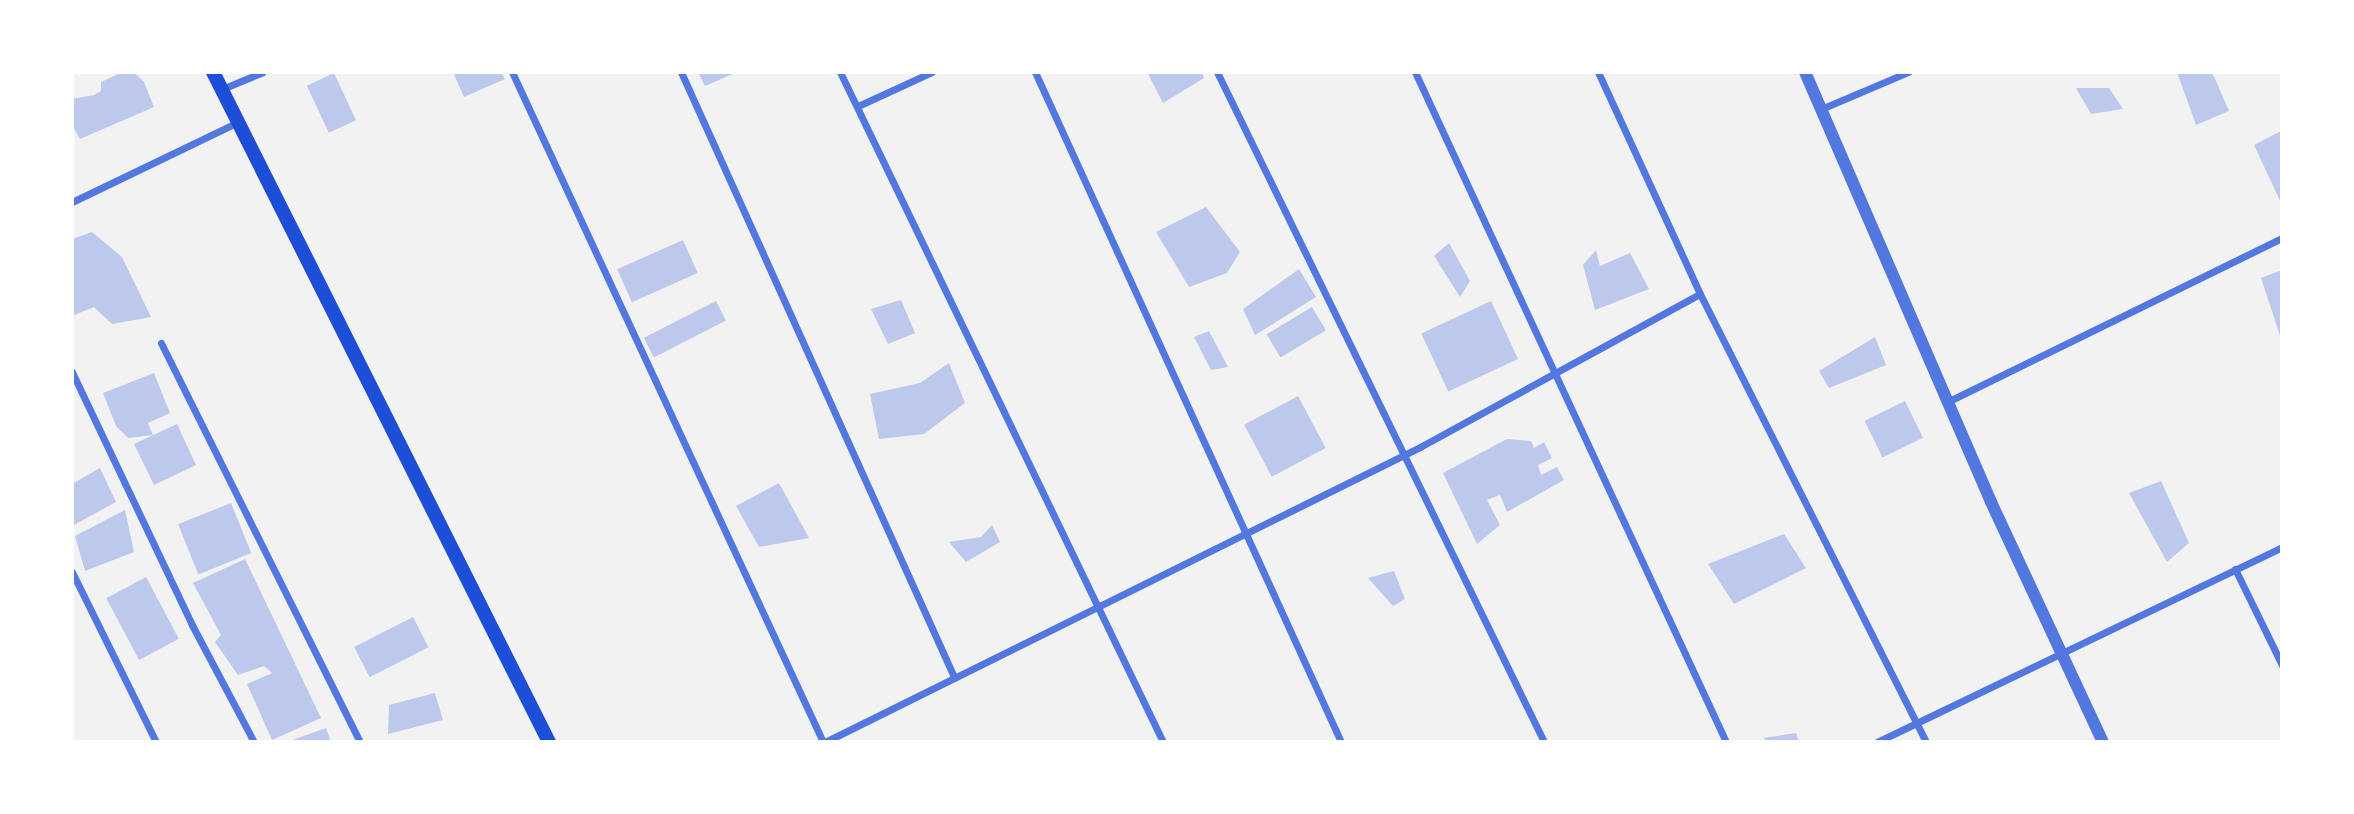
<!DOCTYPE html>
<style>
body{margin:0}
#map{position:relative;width:2354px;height:814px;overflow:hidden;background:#f2f2f2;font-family:Signika,sans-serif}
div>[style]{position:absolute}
.building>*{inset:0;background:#bdc9ec;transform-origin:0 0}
.minor>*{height:7px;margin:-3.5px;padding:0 3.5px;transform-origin:3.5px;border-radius:3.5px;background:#5277de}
.tertiary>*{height:12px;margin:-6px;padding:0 6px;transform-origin:6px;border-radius:6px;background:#5277de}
.secondary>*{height:14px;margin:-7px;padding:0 7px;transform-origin:7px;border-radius:7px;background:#1d4ed8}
span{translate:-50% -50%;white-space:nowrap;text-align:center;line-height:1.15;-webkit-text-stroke:5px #fff;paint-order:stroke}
.frame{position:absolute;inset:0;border:74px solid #fff;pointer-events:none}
</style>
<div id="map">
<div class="building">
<i style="clip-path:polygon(123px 72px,134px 72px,144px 82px,154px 107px,80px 139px,72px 125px,72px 99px,94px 95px,101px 91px,101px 82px)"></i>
<i style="clip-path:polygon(453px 72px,501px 72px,505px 79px,464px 97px)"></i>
<i style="clip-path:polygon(698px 72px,737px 72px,705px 86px)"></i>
<i style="clip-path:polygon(1147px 72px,1202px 72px,1204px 78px,1163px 103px)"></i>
<i style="clip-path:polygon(2177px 72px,2212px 72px,2229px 111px,2196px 125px)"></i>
<i style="left:334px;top:73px;width:52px;height:30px;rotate:65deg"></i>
<i style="clip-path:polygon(2076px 88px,2109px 88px,2123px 109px,2091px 114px)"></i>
<i style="clip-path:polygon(2281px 131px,2282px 133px,2282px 205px,2254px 145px)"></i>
<i style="clip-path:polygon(1206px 207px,1240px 252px,1227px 273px,1189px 287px,1156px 232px)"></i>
<i style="clip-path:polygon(92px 232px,122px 257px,151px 317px,112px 324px,94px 307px,72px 316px,72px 239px)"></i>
<i style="left:683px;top:240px;width:36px;height:72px;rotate:66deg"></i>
<i style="clip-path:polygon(1449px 243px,1470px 281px,1460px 297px,1434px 256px)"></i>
<i style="clip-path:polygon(1596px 250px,1600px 266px,1630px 253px,1649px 289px,1595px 310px,1583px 265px)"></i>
<i style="clip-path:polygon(1299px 269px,1316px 297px,1255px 335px,1243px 309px)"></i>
<i style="clip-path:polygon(2282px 270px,2282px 342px,2261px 278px)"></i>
<i style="clip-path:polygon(901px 300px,915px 333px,888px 344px,871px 309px)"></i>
<i style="left:716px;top:301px;width:22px;height:81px;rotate:63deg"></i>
<i style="left:1491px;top:301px;width:64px;height:77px;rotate:65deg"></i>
<i style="left:1312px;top:307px;width:27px;height:53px;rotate:59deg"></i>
<i style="clip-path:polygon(1209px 331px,1228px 367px,1211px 370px,1194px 337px)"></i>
<i style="clip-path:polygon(1875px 337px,1886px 365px,1829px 388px,1819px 371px)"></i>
<i style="clip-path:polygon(949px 363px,965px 403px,924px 434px,879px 439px,870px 394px,920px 383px)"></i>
<i style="clip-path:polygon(154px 373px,170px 413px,148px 423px,153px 435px,177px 424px,196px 465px,154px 485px,134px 444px,153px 435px,128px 438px,116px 426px,103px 393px)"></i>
<i style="left:1298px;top:396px;width:59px;height:61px;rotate:62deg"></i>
<i style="left:1905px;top:401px;width:41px;height:45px;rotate:64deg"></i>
<i style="clip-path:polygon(1507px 439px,1531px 441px,1534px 448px,1544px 442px,1552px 458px,1538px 465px,1541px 475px,1557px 467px,1564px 480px,1507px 512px,1500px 495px,1487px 500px,1500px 525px,1477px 544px,1443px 473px)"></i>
<i style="clip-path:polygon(100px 468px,116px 502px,72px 526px,72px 484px)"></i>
<i style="clip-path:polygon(2161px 481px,2189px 543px,2167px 562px,2129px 493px)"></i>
<i style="clip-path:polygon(779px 483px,809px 538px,759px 547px,736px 506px)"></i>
<i style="left:231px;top:503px;width:54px;height:57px;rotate:68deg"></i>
<i style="clip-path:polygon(125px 510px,134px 552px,85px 571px,75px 536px)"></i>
<i style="clip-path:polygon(992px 525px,1000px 542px,966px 562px,949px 542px,981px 537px)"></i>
<i style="clip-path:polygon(1784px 534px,1806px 568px,1734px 604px,1708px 564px)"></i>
<i style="clip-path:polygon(245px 559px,321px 718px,272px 740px,247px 684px,272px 673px,264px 666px,238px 675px,215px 642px,221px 635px,193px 583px)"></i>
<i style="clip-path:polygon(1394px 571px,1405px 599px,1393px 606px,1368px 578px)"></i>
<i style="left:146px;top:577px;width:70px;height:45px;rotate:62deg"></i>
<i style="left:413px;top:617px;width:34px;height:66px;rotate:63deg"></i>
<i style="clip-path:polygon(435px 693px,443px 720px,388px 734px,389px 705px)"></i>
<i style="clip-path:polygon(326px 728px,331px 742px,287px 742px)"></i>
<i style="clip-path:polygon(1796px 733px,1799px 742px,1766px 742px,1764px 738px)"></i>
</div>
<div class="minor">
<i style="left:512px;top:72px;width:739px;rotate:65.1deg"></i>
<i style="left:681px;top:72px;width:664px;rotate:65.71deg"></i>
<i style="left:840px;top:72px;width:744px;rotate:64.26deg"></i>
<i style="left:1035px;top:72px;width:737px;rotate:65.45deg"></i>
<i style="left:1217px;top:72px;width:746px;rotate:63.98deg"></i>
<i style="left:1415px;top:72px;width:739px;rotate:65.1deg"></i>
<i style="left:1598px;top:72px;width:244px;rotate:65.3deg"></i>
<i style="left:1700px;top:294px;width:502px;rotate:63.23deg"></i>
<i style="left:222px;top:89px;width:44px;rotate:-22.5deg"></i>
<i style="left:858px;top:106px;width:81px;rotate:-24.7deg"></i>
<i style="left:1821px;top:109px;width:95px;rotate:-23deg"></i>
<i style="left:72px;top:202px;width:184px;rotate:-25.7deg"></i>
<i style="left:161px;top:343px;width:446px;rotate:63.5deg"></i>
<i style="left:72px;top:372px;width:280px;rotate:64.6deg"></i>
<i style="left:192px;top:625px;width:132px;rotate:62.1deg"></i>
<i style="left:1947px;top:402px;width:373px;rotate:-26.1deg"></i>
<i style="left:2235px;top:569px;width:107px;rotate:63.9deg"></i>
<i style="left:72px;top:572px;width:190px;rotate:63.7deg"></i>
<i style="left:825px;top:742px;width:664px;rotate:-26.37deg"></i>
<i style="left:1420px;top:447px;width:319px;rotate:-28.7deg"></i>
<i style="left:1877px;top:742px;width:449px;rotate:-25.7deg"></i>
</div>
<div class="tertiary">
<i style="left:1805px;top:72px;width:469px;rotate:66.6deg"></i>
<i style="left:1991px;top:502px;width:265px;rotate:65deg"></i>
</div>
<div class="secondary">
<i style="left:213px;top:72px;width:750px;rotate:63.37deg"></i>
</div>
<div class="frame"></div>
</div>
